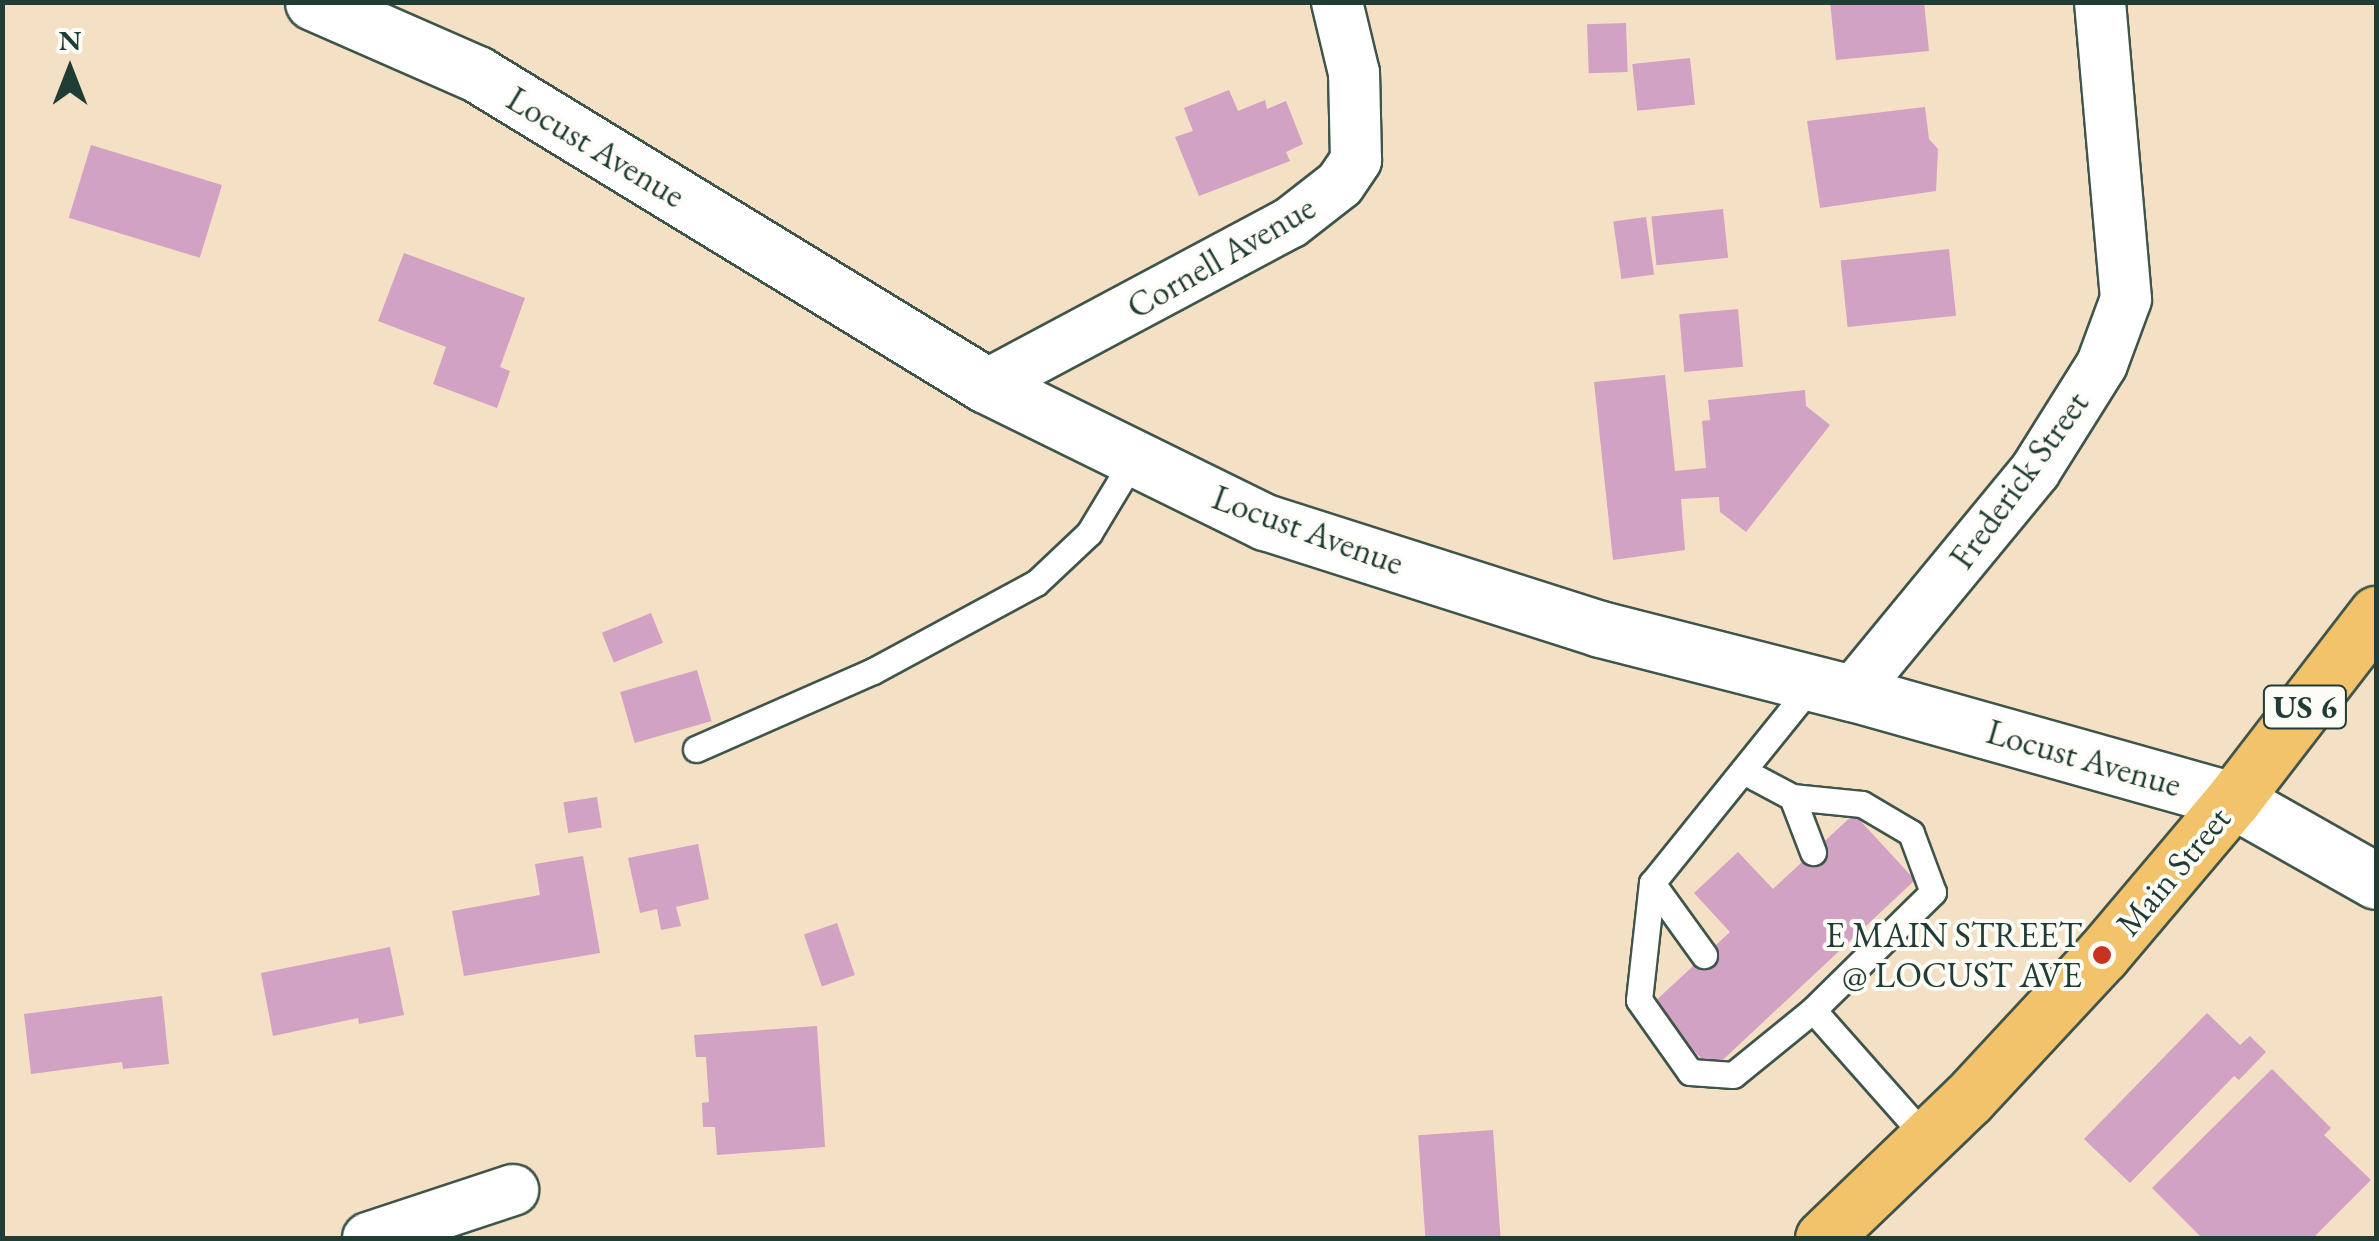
<!DOCTYPE html>
<style>
body{margin:0}
#map{position:relative;width:2379px;height:1241px;overflow:hidden;background:#f4e0c4;font-family:"EB Garamond",serif}
div>[style]{position:absolute}
.building>*{inset:0;background:#d1a2c4;transform-origin:0 0}
.roads{filter:drop-shadow(2px 0 #3f554a) drop-shadow(-2px 0 #3f554a) drop-shadow(0 2px #3f554a) drop-shadow(0 -2px #3f554a)}
.service>*{height:25px;margin:-12.5px;padding:0 12.5px;transform-origin:12.5px;border-radius:12.5px;background:#fff}
.minor>*{height:50px;margin:-25px;padding:0 25px;transform-origin:25px;border-radius:25px;background:#fff}
.tertiary>*{height:55px;margin:-27.5px;padding:0 27.5px;transform-origin:27.5px;border-radius:27.5px;background:#fff}
.primary>*{height:55px;margin:-27.5px;padding:0 27.5px;transform-origin:27.5px;border-radius:27.5px;background:#f2c36a}
.dots>*{width:28px;height:28px;translate:-50% -50%;box-sizing:border-box;border:5px solid #fdfcf7;border-radius:50%}
span{translate:-50% -50%;white-space:nowrap;text-align:center;line-height:1.15;-webkit-text-stroke:8px #fdfcf7;paint-order:stroke}
.shield-label span{padding:2px 8px;background:#fdfcf7;border:2px solid;border-radius:8px;-webkit-text-stroke-width:0}
.shield-label{font-size:32px;color:#1f3d34;font-weight:700}
.street-label{font-size:35px;color:#1f3d34}
.poi-label{font-size:35px;color:#1f3d34}
.right{translate:-100% -50%;text-align:right}
.frame{position:absolute;inset:0;border:5px solid #1f3d34;pointer-events:none}
.north{position:absolute;left:20px;top:20px;width:100px;height:100px;-webkit-text-stroke:8px #fdfcf7;paint-order:stroke;rotate:0deg;font-size:28px;font-weight:700;line-height:40px;text-align:center;color:#1f3d34}
.north::after{content:'';display:block;margin:auto;width:35px;height:45px;background:#1f3d34;clip-path:polygon(50% 0,100% 100%,50% 72%,0 100%)}
</style>
<div id="map">
<div class="building">
<i style="clip-path:polygon(1830px 2px,1924px 2px,1929px 51px,1836px 60px)"></i>
<i style="left:1626px;top:23px;width:49px;height:39px;rotate:88deg"></i>
<i style="left:1690px;top:58px;width:47px;height:58px;rotate:84deg"></i>
<i style="clip-path:polygon(1229px 90px,1238px 111px,1265px 100px,1267px 109px,1286px 101px,1303px 144px,1286px 152px,1290px 161px,1199px 196px,1175px 137px,1193px 131px,1184px 108px)"></i>
<i style="clip-path:polygon(1925px 107px,1929px 139px,1938px 149px,1936px 191px,1820px 208px,1807px 121px)"></i>
<i style="left:91px;top:145px;width:137px;height:76px;rotate:17deg"></i>
<i style="left:1723px;top:209px;width:49px;height:72px;rotate:84deg"></i>
<i style="left:1646px;top:217px;width:58px;height:33px;rotate:82deg"></i>
<i style="left:1949px;top:249px;width:67px;height:109px;rotate:84deg"></i>
<i style="clip-path:polygon(404px 253px,525px 298px,500px 367px,510px 371px,497px 408px,433px 384px,446px 347px,378px 321px)"></i>
<i style="left:1738px;top:309px;width:58px;height:59px;rotate:85deg"></i>
<i style="clip-path:polygon(1665px 375px,1675px 471px,1706px 468px,1702px 421px,1710px 420px,1708px 400px,1805px 390px,1806px 406px,1830px 425px,1746px 532px,1720px 512px,1719px 497px,1681px 499px,1685px 550px,1613px 560px,1594px 382px)"></i>
<i style="left:651px;top:613px;width:32px;height:53px;rotate:68deg"></i>
<i style="left:697px;top:670px;width:53px;height:80px;rotate:74deg"></i>
<i style="left:597px;top:797px;width:31px;height:34px;rotate:81deg"></i>
<i style="clip-path:polygon(1854px 814px,1915px 880px,1712px 1070px,1651px 1005px,1730px 932px,1694px 893px,1738px 852px,1773px 889px)"></i>
<i style="clip-path:polygon(698px 844px,709px 899px,676px 907px,681px 926px,661px 930px,657px 909px,640px 913px,628px 858px)"></i>
<i style="clip-path:polygon(583px 856px,600px 953px,464px 976px,452px 911px,540px 895px,535px 864px)"></i>
<i style="left:837px;top:923px;width:55px;height:35px;rotate:71deg"></i>
<i style="clip-path:polygon(390px 947px,404px 1015px,359px 1024px,358px 1018px,273px 1036px,261px 973px)"></i>
<i style="clip-path:polygon(162px 996px,169px 1064px,123px 1069px,122px 1062px,31px 1074px,24px 1014px)"></i>
<i style="clip-path:polygon(2207px 1013px,2240px 1045px,2250px 1036px,2266px 1052px,2239px 1080px,2234px 1076px,2130px 1183px,2084px 1139px)"></i>
<i style="clip-path:polygon(817px 1026px,825px 1147px,717px 1155px,715px 1127px,703px 1127px,702px 1103px,709px 1102px,706px 1057px,696px 1057px,694px 1035px)"></i>
<i style="clip-path:polygon(2272px 1069px,2331px 1128px,2324px 1135px,2371px 1180px,2313px 1238px,2202px 1238px,2152px 1188px)"></i>
<i style="left:1493px;top:1130px;width:108px;height:75px;rotate:86deg"></i>
</div>
<div class="roads">
<div class="service">
<i style="left:696px;top:749px;width:193px;rotate:-23.8deg"></i>
<i style="left:873px;top:671px;width:185px;rotate:-28.4deg"></i>
<i style="left:1036px;top:583px;width:73px;rotate:-43.3deg"></i>
<i style="left:1089px;top:533px;width:85px;rotate:-58.9deg"></i>
<i style="left:1745px;top:772px;width:53px;rotate:28deg"></i>
<i style="left:1792px;top:797px;width:70px;rotate:5.7deg"></i>
<i style="left:1862px;top:804px;width:57px;rotate:30.6deg"></i>
<i style="left:1911px;top:833px;width:63px;rotate:69.6deg"></i>
<i style="left:1933px;top:892px;width:168px;rotate:135.5deg"></i>
<i style="left:1813px;top:1010px;width:103px;rotate:140.9deg"></i>
<i style="left:1733px;top:1075px;width:43px;rotate:-176deg"></i>
<i style="left:1690px;top:1072px;width:88px;rotate:-125.3deg"></i>
<i style="left:1639px;top:1000px;width:118px;rotate:-83.7deg"></i>
<i style="left:1652px;top:883px;width:255px;rotate:-51.1deg"></i>
<i style="left:1792px;top:797px;width:59px;rotate:69.1deg"></i>
<i style="left:1652px;top:883px;width:89px;rotate:54.2deg"></i>
<i style="left:1813px;top:1010px;width:172px;rotate:48.5deg"></i>
</div>
<div class="minor">
<i style="left:986px;top:385px;width:344px;rotate:-28.1deg"></i>
<i style="left:1290px;top:223px;width:63px;rotate:-38deg"></i>
<i style="left:1340px;top:184px;width:29px;rotate:-56deg"></i>
<i style="left:1356px;top:160px;width:87px;rotate:-91.3deg"></i>
<i style="left:1354px;top:73px;width:73px;rotate:-103.5deg"></i>
<i style="left:1852px;top:693px;width:288px;rotate:-50.5deg"></i>
<i style="left:2035px;top:471px;width:126px;rotate:-57.9deg"></i>
<i style="left:2102px;top:364px;width:69px;rotate:-69.7deg"></i>
<i style="left:2126px;top:299px;width:298px;rotate:-95deg"></i>
<i style="left:368px;top:1238px;width:153px;rotate:-18.3deg"></i>
</div>
<div class="tertiary">
<i style="left:313px;top:2px;width:179px;rotate:23.7deg"></i>
<i style="left:477px;top:74px;width:596px;rotate:31.43deg"></i>
<i style="left:986px;top:385px;width:311px;rotate:26.2deg"></i>
<i style="left:1265px;top:522px;width:352px;rotate:17.7deg"></i>
<i style="left:1600px;top:629px;width:260px;rotate:14.3deg"></i>
<i style="left:1852px;top:693px;width:396px;rotate:15.7deg"></i>
<i style="left:2233px;top:800px;width:164px;rotate:29.5deg"></i>
</div>
<div class="primary">
<i style="left:1823px;top:1238px;width:202px;rotate:-43.8deg"></i>
<i style="left:1969px;top:1098px;width:195px;rotate:-47.1deg"></i>
<i style="left:2102px;top:955px;width:203px;rotate:-49.8deg"></i>
<i style="left:2233px;top:800px;width:235px;rotate:-52.4deg"></i>
</div>
</div>
<div class="dots">
<i style="left:2102px;top:955px;background:#c8321e"></i>
</div>
<div class="shield-label">
<span style="left:2305px;top:707px">US 6</span>
</div>
<div class="street-label">
<span style="left:596px;top:147px;rotate:31deg">Locust Avenue</span>
<span style="left:1221px;top:257px;rotate:-30deg">Cornell Avenue</span>
<span style="left:2019px;top:480px;rotate:-54deg">Frederick Street</span>
<span style="left:1308px;top:530px;rotate:20deg">Locust Avenue</span>
<span style="left:2084px;top:758px;rotate:16deg">Locust Avenue</span>
<span style="left:2173px;top:871px;rotate:-50deg">Main Street</span>
</div>
<div class="poi-label">
<span class="right" style="left:2082px;top:955px">E MAIN STREET<br>@ LOCUST AVE</span>
</div>
<div class="frame"></div>
<div class="north">N</div>
</div>
